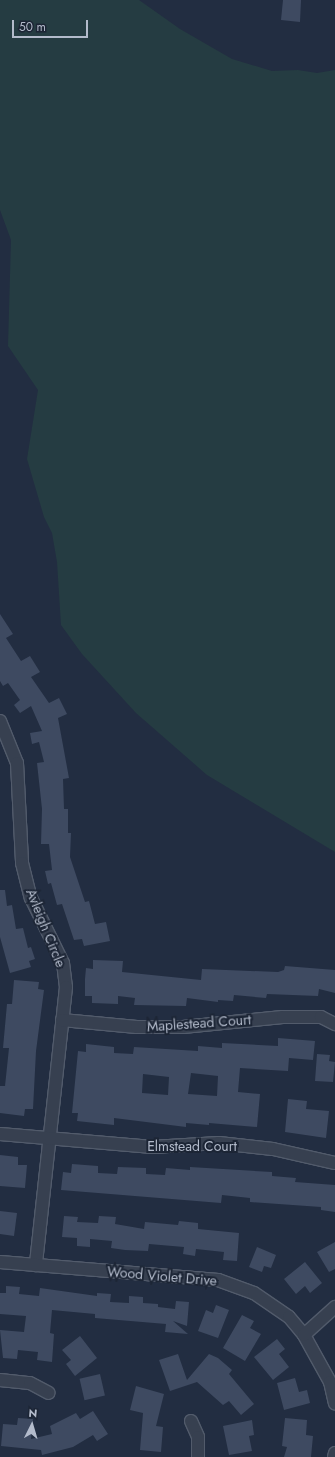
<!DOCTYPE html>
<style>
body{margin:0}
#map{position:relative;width:335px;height:1457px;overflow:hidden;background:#222d41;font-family:Jost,sans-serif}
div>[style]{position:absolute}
.green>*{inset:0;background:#253c42}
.building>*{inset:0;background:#3e4a61;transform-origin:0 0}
.roads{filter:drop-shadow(1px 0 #525b6b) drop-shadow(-1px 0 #525b6b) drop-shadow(0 1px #525b6b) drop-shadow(0 -1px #525b6b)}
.minor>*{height:12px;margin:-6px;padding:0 6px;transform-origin:6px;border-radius:6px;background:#374050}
span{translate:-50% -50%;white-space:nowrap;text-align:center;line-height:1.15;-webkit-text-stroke:4px #1c2535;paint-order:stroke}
.street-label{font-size:14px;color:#b3bbcb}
.north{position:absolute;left:12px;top:1405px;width:40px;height:40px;-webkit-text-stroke:3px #1c2535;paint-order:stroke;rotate:5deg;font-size:11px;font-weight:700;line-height:16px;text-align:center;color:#b3bbcb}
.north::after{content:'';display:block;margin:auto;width:14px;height:18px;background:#b3bbcb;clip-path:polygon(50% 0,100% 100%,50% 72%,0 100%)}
.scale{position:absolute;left:12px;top:20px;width:76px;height:18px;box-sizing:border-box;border:2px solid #b3bbcb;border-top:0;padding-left:5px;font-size:12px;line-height:14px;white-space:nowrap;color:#b3bbcb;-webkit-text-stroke:3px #1c2535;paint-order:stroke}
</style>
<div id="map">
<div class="green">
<i style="clip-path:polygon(0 0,139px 0,180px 29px,232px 59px,272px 71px,298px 70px,317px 73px,335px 70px,335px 852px,207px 775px,136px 713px,82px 654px,61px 625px,57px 562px,52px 533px,44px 517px,27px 459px,38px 390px,8px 346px,11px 240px,0 210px)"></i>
</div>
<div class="building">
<i style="clip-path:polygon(283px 0,301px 0,300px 22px,281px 20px)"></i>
<i style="clip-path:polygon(0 614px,13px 634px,6px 638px,21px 661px,30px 656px,40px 672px,31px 677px,49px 703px,59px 698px,67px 714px,58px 718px,69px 778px,63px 779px,64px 809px,68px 809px,68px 833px,71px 833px,70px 857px,85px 902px,89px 901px,95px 924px,106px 922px,110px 941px,84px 946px,82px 939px,74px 940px,62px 904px,57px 905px,51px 883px,48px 884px,45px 871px,52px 870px,49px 844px,41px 844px,42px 809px,37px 763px,44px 762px,39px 742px,32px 744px,30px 733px,42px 731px,31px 706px,20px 713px,14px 705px,20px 700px,8px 683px,3px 686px,0 681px)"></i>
<i style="clip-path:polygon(0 890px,5px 890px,7px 906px,12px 905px,16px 929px,23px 928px,28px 948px,31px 947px,35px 959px,29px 961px,31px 967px,10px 973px,0 937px)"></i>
<i style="clip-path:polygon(93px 960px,123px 961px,122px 972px,201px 980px,202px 969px,278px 972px,284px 970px,285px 966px,335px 970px,335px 993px,319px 989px,318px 996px,267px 994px,266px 998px,234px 995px,233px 1001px,218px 1000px,218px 1002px,187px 998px,186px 1006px,134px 1005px,135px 998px,118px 996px,118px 1004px,92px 1003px,92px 996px,85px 996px,85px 979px,86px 968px,93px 969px)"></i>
<i style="clip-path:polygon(14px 980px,39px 982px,38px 989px,44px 990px,36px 1051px,33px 1109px,25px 1109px,24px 1116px,0 1113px,0 1086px,5px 1086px,9px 1048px,3px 1048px,7px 1004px,12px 1004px)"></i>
<i style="clip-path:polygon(evenodd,278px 1038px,315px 1041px,313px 1060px,289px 1058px,288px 1071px,240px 1068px,238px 1092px,260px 1094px,257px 1127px,209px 1123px,209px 1125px,186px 1123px,186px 1127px,114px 1118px,114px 1125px,77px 1121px,78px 1113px,72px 1113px,78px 1051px,86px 1052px,86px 1044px,114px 1047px,114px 1053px,133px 1054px,134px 1047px,198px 1051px,198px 1046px,222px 1048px,222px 1043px,278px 1046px,278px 1038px,191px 1073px,218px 1076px,217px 1096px,188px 1094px,191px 1073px,278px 1038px,143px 1074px,169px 1077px,168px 1095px,142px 1093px,143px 1074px)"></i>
<i style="clip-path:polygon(317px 1054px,330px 1055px,329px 1061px,335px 1062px,333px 1082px,315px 1081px)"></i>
<i style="clip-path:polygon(288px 1099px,307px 1101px,306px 1109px,329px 1111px,326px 1138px,285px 1132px)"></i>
<i style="clip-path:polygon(0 1155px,18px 1157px,18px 1165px,27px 1165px,25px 1188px,0 1186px)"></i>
<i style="clip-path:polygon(72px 1164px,98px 1166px,98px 1173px,117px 1174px,118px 1167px,146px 1168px,146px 1174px,165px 1175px,166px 1168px,190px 1170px,190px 1167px,272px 1172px,272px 1176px,296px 1178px,295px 1182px,335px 1185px,335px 1212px,321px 1210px,321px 1207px,250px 1202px,250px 1198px,222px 1195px,221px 1203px,61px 1190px,63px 1172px,71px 1173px)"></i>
<i style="clip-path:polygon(0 1211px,17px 1213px,14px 1236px,0 1234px)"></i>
<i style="clip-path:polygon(64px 1216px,78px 1217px,77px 1222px,98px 1223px,99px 1216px,116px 1217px,115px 1224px,144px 1229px,145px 1222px,178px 1225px,179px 1221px,198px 1223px,198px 1229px,239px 1233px,237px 1261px,223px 1260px,224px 1252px,196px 1249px,195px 1256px,183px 1254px,184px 1247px,149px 1244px,148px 1251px,125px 1250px,111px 1248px,112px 1241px,90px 1239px,90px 1247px,77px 1246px,77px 1238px,62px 1237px)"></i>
<i style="clip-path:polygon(335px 1242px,335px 1269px,329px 1272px,317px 1252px)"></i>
<i style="clip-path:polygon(257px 1247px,276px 1255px,271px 1268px,264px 1266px,262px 1272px,249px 1267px)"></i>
<i style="clip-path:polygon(305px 1262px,322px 1283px,310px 1293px,305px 1286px,296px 1294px,284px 1279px)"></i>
<i style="clip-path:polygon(6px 1286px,20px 1287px,19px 1294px,39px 1296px,40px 1288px,97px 1296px,97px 1293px,111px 1294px,110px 1302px,129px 1303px,129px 1296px,143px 1297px,143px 1303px,158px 1304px,158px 1307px,175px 1309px,176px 1301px,189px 1302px,187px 1326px,173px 1321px,188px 1334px,165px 1332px,166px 1324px,95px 1318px,95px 1314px,52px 1310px,50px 1333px,54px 1334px,52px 1362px,37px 1360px,38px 1352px,18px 1350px,17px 1359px,3px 1358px,0 1330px,24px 1332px,26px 1316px,0 1314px,0 1293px,6px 1293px)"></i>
<i style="clip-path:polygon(216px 1305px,229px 1310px,218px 1338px,198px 1331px,206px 1310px,213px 1313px)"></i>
<i style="clip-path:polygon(242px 1315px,254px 1321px,250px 1328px,261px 1334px,245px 1361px,223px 1348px)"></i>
<i style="clip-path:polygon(80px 1336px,97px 1358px,75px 1376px,66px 1364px,71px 1360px,62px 1350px)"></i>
<i style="clip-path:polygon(277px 1339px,285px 1349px,279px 1354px,289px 1367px,273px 1380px,254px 1357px)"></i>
<i style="clip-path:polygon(178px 1354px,187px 1380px,209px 1354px,218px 1358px,232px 1370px,229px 1374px,254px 1404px,241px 1415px,229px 1401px,223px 1405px,197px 1382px,170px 1391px,159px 1360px)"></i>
<i style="left:100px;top:1374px;width:22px;height:21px;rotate:77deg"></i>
<i style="clip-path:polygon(295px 1378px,299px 1392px,307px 1390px,310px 1403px,284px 1410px,277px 1383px)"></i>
<i style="clip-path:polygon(136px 1386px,164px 1394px,156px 1426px,163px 1427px,161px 1452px,140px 1450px,143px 1413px,130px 1410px)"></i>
<i style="clip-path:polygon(93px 1411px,108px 1434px,97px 1441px,93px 1435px,73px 1447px,42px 1455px,41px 1450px,1px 1446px,3px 1424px,17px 1425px,18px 1418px,33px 1419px,31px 1439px,52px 1434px,50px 1426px,76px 1413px,80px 1419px)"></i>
<i style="clip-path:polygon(285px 1418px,307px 1420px,306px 1435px,313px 1436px,311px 1457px,284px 1457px,287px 1447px,282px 1446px)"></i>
<i style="clip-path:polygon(252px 1420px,254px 1435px,249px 1436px,252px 1451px,229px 1455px,223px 1426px)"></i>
</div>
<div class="roads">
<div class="minor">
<i style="left:0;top:721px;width:45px;rotate:68deg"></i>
<i style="left:17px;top:763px;width:100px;rotate:87.1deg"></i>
<i style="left:22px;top:863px;width:36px;rotate:76deg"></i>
<i style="left:31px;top:898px;width:72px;rotate:63.8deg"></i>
<i style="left:63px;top:963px;width:24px;rotate:83deg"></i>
<i style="left:66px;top:987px;width:280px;rotate:96.2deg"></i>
<i style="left:62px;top:1020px;width:75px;rotate:5.3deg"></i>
<i style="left:137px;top:1027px;width:46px"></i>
<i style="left:183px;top:1027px;width:100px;rotate:-5.7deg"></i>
<i style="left:283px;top:1017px;width:38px"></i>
<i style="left:321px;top:1017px;width:16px;rotate:27deg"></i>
<i style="left:0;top:1134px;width:153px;rotate:4.9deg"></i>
<i style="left:152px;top:1147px;width:67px;rotate:-3.4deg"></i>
<i style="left:219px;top:1143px;width:54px;rotate:6.3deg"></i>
<i style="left:273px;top:1149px;width:64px;rotate:12.7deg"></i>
<i style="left:0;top:1262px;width:219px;rotate:4.7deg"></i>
<i style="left:218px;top:1280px;width:38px;rotate:20deg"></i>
<i style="left:254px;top:1293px;width:42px;rotate:34.4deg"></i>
<i style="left:289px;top:1317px;width:23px;rotate:50deg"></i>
<i style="left:304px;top:1335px;width:54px;rotate:61deg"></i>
<i style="left:330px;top:1382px;width:22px;rotate:77deg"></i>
<i style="left:304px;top:1335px;width:42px;rotate:-42.1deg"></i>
<i style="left:0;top:1380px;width:30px;rotate:6deg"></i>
<i style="left:30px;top:1383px;width:21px;rotate:28deg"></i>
<i style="left:191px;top:1421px;width:17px;rotate:66deg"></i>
<i style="left:198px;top:1437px;width:20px;rotate:90deg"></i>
<i style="left:334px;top:1457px;width:4px;rotate:-76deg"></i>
</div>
</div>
<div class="street-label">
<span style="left:46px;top:928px;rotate:68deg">Avleigh Circle</span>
<span style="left:199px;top:1023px;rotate:-4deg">Maplestead Court</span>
<span style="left:192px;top:1146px">Elmstead Court</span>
<span style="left:162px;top:1276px;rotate:5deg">Wood Violet Drive</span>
</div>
<div class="north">N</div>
<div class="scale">50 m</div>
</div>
